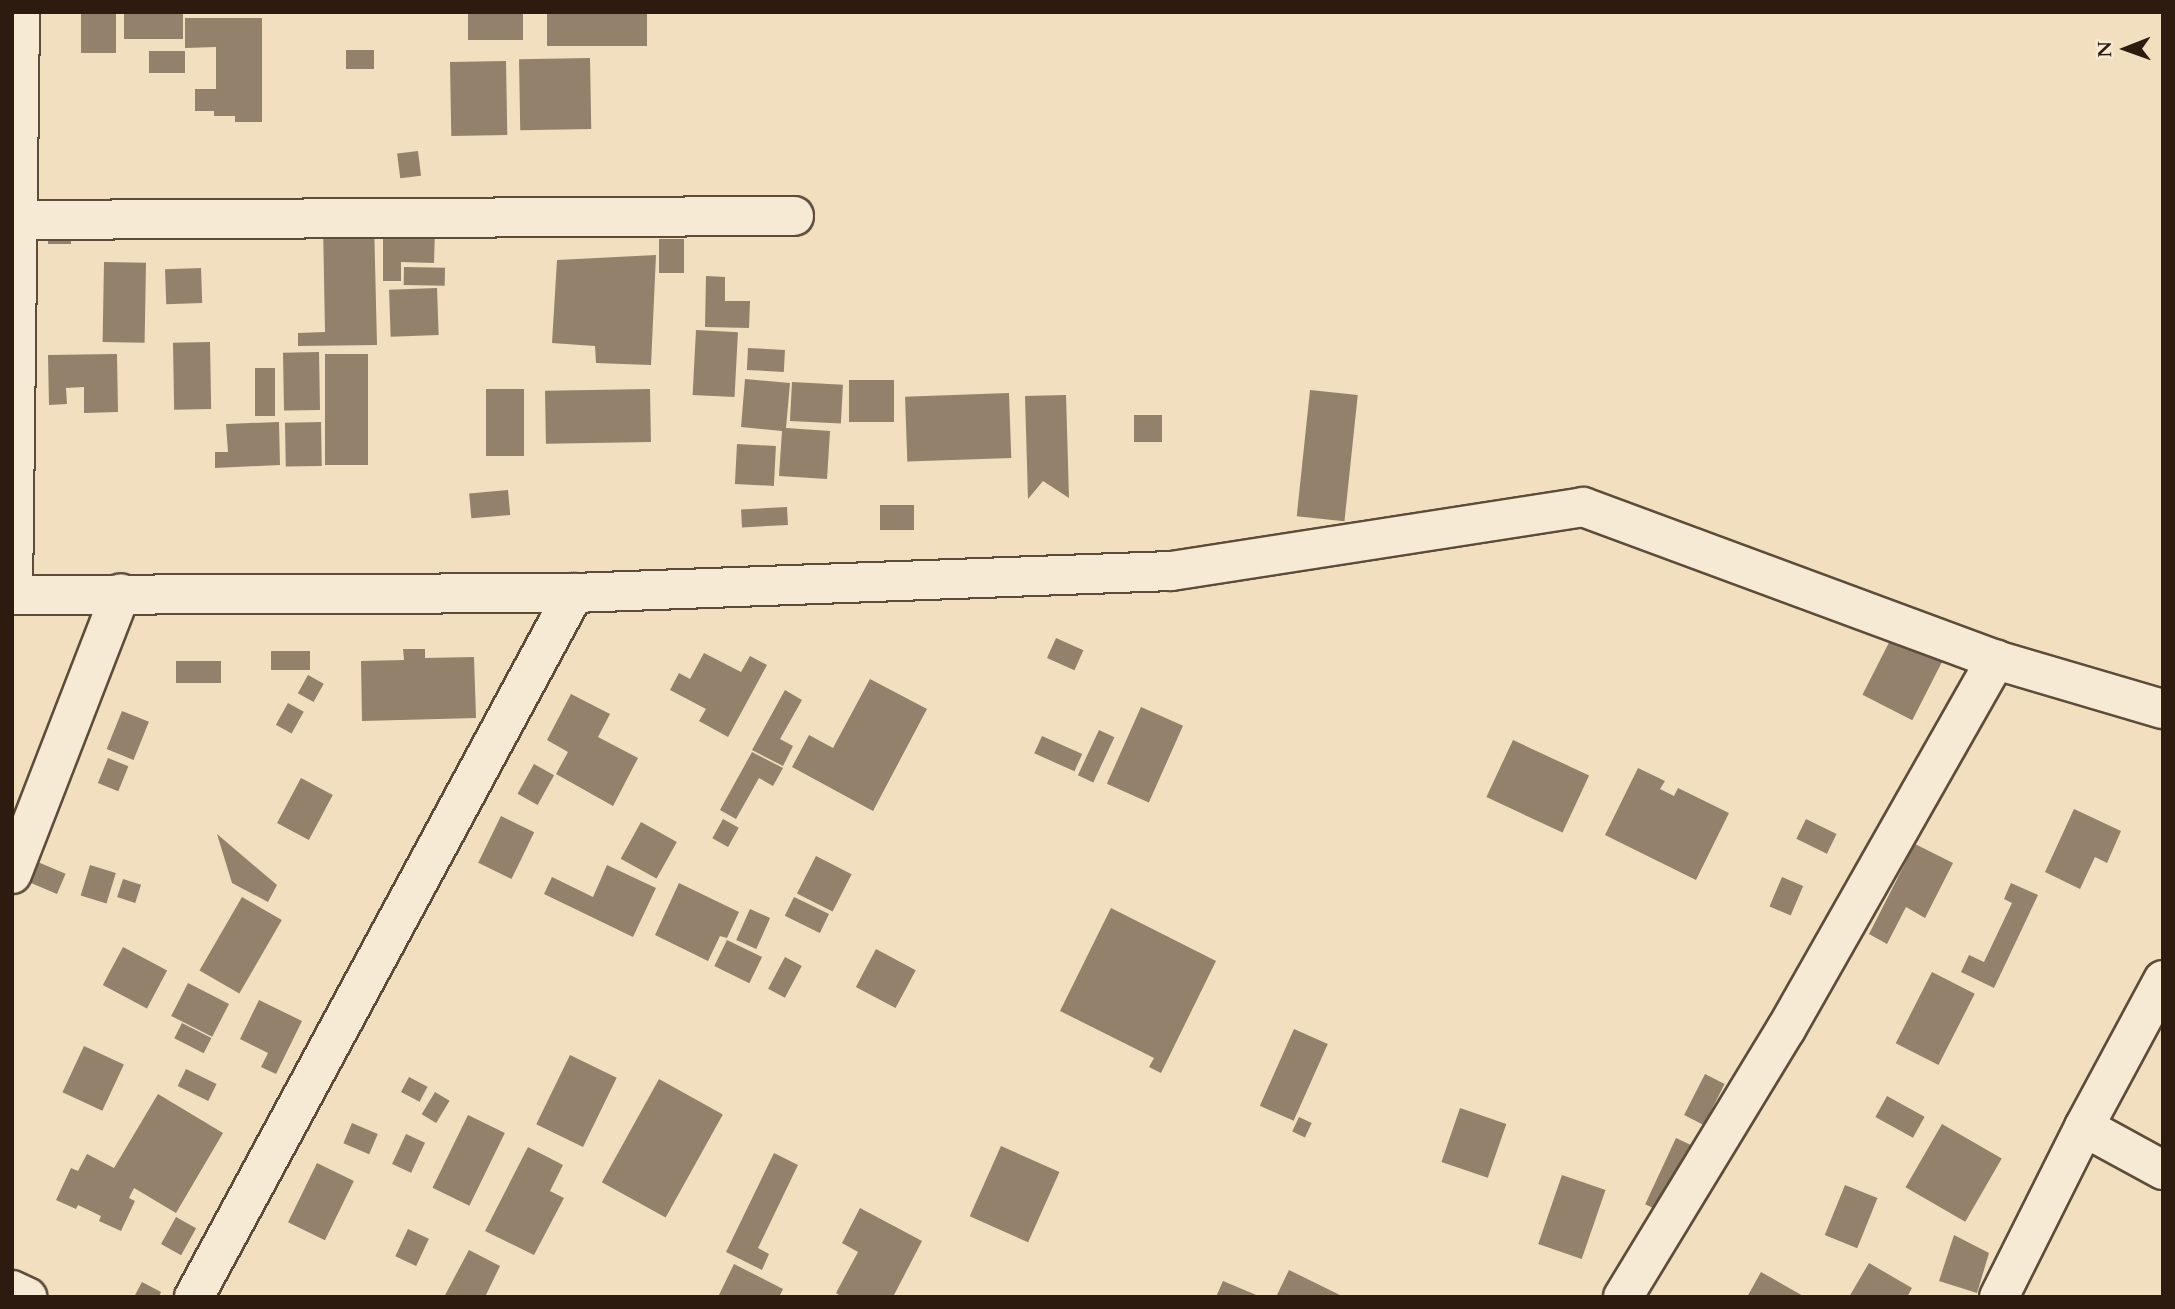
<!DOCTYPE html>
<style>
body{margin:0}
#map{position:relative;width:2175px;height:1309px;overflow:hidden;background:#f1dfbf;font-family:Cardo,serif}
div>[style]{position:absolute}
.building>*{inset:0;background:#93816b;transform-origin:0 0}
.roads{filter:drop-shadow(2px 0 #5e4c3b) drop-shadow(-2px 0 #5e4c3b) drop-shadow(0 2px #5e4c3b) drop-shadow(0 -2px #5e4c3b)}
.minor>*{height:38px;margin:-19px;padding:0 19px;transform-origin:19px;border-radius:19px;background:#f6ead5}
span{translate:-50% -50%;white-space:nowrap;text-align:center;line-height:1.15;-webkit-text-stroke:7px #f6ead5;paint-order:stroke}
.frame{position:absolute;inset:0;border:14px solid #2d1b0f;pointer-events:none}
.north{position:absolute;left:2091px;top:14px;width:70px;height:70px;-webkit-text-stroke:5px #f6ead5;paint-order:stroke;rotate:269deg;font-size:19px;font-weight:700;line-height:28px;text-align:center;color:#2d1b0f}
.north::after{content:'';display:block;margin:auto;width:24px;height:32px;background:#2d1b0f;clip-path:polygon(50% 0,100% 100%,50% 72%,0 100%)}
</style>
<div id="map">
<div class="building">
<i style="left:81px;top:12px;width:35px;height:41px"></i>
<i style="left:124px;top:12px;width:59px;height:27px"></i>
<i style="left:468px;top:12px;width:55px;height:28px"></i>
<i style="left:547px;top:12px;width:100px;height:34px"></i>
<i style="clip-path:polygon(185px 18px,262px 18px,262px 122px,235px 122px,235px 116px,214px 116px,214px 111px,195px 111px,195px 89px,216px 89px,216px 47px,185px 48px)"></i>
<i style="left:346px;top:50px;width:28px;height:19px"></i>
<i style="left:149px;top:51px;width:36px;height:22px"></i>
<i style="left:590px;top:58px;width:71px;height:71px;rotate:89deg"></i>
<i style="left:506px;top:61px;width:74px;height:56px;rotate:89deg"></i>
<i style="left:418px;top:151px;width:25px;height:21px;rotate:83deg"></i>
<i style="clip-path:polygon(374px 221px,377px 345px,298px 346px,298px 333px,325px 332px,323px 223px)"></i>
<i style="left:48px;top:225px;width:23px;height:19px"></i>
<i style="clip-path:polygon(383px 229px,435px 230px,434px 263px,401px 262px,401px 281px,383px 281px)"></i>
<i style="left:659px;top:239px;width:25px;height:34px"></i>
<i style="clip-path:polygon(656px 255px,651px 365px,596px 363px,595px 346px,552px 343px,557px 260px)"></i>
<i style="left:104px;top:262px;width:42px;height:80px;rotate:1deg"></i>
<i style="left:404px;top:267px;width:41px;height:18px;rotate:1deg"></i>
<i style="left:201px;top:268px;width:35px;height:36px;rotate:88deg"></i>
<i style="clip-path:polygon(706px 276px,725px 277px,725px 301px,750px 301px,749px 328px,705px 327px)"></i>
<i style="left:437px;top:288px;width:47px;height:48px;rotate:88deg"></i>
<i style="left:696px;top:330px;width:42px;height:65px;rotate:3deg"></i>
<i style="left:210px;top:342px;width:67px;height:37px;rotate:89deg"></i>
<i style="left:748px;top:348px;width:37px;height:22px;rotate:3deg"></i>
<i style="left:319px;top:352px;width:58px;height:36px;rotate:89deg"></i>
<i style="clip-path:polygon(117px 354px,118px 412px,84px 413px,84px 387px,66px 388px,67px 404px,49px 405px,48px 355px)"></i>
<i style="left:325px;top:354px;width:43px;height:111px"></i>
<i style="left:255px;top:368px;width:20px;height:48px"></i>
<i style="clip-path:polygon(745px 379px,790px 383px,786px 428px,830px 431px,827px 479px,779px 476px,782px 431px,741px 427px)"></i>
<i style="left:849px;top:380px;width:45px;height:42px"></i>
<i style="left:792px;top:382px;width:51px;height:39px;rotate:3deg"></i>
<i style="left:486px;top:389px;width:38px;height:67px"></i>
<i style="left:650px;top:389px;width:53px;height:105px;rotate:89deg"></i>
<i style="left:1310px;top:390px;width:48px;height:127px;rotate:6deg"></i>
<i style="left:1009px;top:393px;width:65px;height:104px;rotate:88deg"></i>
<i style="clip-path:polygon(1066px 395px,1069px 498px,1043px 481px,1028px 499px,1025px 396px)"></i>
<i style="left:1134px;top:415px;width:28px;height:27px"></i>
<i style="clip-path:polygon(279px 422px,280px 465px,215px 468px,215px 452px,228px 452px,226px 424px)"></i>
<i style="left:321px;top:422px;width:44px;height:36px;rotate:89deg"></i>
<i style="left:737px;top:444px;width:39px;height:40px;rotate:3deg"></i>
<i style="left:508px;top:490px;width:25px;height:39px;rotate:85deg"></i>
<i style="left:914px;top:505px;width:25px;height:34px;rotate:90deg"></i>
<i style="left:787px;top:507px;width:18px;height:46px;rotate:87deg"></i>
<i style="left:1901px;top:619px;width:56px;height:85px;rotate:27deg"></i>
<i style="left:1056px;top:638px;width:30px;height:22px;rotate:24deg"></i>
<i style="clip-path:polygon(403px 649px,425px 649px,425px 658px,474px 657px,476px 718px,362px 721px,361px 661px,404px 660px)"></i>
<i style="left:310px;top:651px;width:19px;height:39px;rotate:90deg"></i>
<i style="clip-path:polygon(704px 653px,741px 672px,750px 656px,767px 665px,728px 737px,699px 721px,706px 709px,670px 690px,679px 673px,690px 679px)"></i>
<i style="left:221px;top:661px;width:22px;height:45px;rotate:90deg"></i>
<i style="left:308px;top:675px;width:18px;height:21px;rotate:29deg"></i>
<i style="clip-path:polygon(870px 679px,927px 709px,873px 811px,792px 767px,809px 735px,833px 748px)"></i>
<i style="clip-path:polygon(785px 690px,802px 700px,780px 739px,793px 746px,783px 766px,752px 750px)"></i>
<i style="clip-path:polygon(571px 694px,610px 714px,598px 737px,638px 758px,613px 806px,556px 774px,568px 752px,547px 740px)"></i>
<i style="left:288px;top:703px;width:18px;height:25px;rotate:29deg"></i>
<i style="left:1141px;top:707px;width:46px;height:84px;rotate:24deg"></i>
<i style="left:122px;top:711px;width:29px;height:41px;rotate:22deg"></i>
<i style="left:1099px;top:730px;width:17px;height:50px;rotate:25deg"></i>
<i style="left:1042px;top:736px;width:44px;height:19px;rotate:24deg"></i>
<i style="left:1513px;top:740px;width:84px;height:63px;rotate:25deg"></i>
<i style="clip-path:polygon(752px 752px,783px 768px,773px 786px,759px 778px,736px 819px,720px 810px)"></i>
<i style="left:108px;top:758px;width:22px;height:27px;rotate:22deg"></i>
<i style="left:534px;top:764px;width:23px;height:34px;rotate:29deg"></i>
<i style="clip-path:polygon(1638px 768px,1665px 781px,1660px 789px,1674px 796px,1678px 788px,1729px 813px,1696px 880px,1605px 835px)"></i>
<i style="left:301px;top:778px;width:36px;height:51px;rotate:28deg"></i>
<i style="clip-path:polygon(2074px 809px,2121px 831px,2107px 863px,2095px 857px,2080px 889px,2045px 872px)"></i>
<i style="left:501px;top:816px;width:37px;height:52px;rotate:26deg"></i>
<i style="left:723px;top:819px;width:18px;height:22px;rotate:29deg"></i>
<i style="left:1806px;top:819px;width:34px;height:22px;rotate:26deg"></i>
<i style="left:641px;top:822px;width:41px;height:42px;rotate:29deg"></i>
<i style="clip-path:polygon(217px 834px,277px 885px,268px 902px,232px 883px)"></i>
<i style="clip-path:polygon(1915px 844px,1953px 863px,1925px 918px,1906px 907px,1887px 944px,1869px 934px)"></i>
<i style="left:816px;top:856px;width:40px;height:42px;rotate:27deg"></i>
<i style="left:26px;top:857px;width:43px;height:22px;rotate:23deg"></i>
<i style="left:90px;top:865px;width:27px;height:32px;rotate:17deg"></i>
<i style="clip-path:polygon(607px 865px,656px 888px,633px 937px,544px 894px,552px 877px,593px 897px)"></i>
<i style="left:1782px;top:877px;width:23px;height:32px;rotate:23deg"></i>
<i style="left:123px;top:879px;width:19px;height:19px;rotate:18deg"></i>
<i style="clip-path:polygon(679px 883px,739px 912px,727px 938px,720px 936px,708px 961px,655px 935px)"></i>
<i style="clip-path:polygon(2011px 883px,2038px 895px,1994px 988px,1961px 972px,1969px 955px,1984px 962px,2012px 903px,2004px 899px)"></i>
<i style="left:242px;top:897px;width:46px;height:85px;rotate:30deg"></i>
<i style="left:794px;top:897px;width:39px;height:21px;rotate:26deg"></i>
<i style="clip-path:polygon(1111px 908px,1216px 961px,1161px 1073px,1149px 1067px,1154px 1058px,1060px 1011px)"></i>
<i style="left:750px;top:909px;width:22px;height:34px;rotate:24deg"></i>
<i style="left:727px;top:940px;width:39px;height:29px;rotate:26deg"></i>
<i style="left:123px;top:947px;width:50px;height:43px;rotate:28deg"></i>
<i style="left:876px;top:949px;width:45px;height:43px;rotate:28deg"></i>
<i style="left:785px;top:957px;width:19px;height:36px;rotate:28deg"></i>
<i style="left:1932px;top:972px;width:48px;height:80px;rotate:27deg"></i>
<i style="left:188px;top:983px;width:46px;height:37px;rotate:27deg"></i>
<i style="clip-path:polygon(259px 1000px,302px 1021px,276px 1074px,261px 1067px,268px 1053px,240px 1039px)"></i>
<i style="left:182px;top:1023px;width:33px;height:17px;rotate:27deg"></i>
<i style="left:1294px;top:1029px;width:37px;height:84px;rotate:24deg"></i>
<i style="left:84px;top:1046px;width:44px;height:51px;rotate:25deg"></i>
<i style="left:570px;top:1055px;width:52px;height:77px;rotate:26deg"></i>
<i style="left:186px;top:1069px;width:34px;height:19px;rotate:26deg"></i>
<i style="left:1705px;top:1074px;width:22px;height:46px;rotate:27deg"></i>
<i style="left:409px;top:1077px;width:21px;height:17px;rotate:28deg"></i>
<i style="left:659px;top:1079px;width:73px;height:118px;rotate:29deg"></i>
<i style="left:435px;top:1092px;width:17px;height:26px;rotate:31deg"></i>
<i style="clip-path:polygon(158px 1094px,223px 1133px,176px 1213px,134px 1188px,129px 1198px,135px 1201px,121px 1231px,99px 1221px,101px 1216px,78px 1205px,76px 1209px,56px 1200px,71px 1168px,78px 1171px,87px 1154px,114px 1168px)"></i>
<i style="left:1887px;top:1096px;width:43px;height:24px;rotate:29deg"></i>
<i style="left:1460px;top:1108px;width:49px;height:57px;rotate:19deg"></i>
<i style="left:468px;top:1115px;width:41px;height:81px;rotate:26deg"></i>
<i style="left:1299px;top:1117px;width:14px;height:16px;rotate:25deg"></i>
<i style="left:352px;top:1123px;width:28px;height:22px;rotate:23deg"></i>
<i style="left:1942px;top:1124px;width:69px;height:73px;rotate:30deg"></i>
<i style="left:406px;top:1134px;width:21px;height:33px;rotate:25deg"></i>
<i style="left:1676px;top:1138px;width:23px;height:73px;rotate:25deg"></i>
<i style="left:1001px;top:1146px;width:64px;height:77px;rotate:24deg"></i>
<i style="clip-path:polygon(528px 1147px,563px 1165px,550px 1191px,564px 1198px,534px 1255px,485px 1231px)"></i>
<i style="clip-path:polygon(774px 1153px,798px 1165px,758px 1248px,769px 1254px,762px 1270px,726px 1252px)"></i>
<i style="left:317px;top:1163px;width:41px;height:66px;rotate:26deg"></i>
<i style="left:1562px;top:1175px;width:46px;height:73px;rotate:19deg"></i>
<i style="left:1845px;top:1185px;width:35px;height:54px;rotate:22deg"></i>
<i style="clip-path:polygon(860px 1208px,922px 1241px,893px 1297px,842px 1297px,836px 1293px,858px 1252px,842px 1243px)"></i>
<i style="left:176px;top:1217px;width:23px;height:31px;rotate:29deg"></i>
<i style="left:408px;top:1229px;width:23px;height:30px;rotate:25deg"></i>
<i style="clip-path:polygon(1954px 1235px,1989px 1253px,1977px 1293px,1939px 1281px)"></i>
<i style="clip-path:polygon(469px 1250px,500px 1266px,485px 1297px,444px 1297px)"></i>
<i style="clip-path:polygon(1869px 1263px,1912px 1288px,1907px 1297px,1849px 1297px)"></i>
<i style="clip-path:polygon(734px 1264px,783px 1289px,779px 1297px,718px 1297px)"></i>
<i style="clip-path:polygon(1289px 1270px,1344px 1297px,1276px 1297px)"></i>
<i style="clip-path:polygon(1761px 1272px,1805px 1297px,1747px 1297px)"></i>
<i style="clip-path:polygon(1223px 1281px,1261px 1297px,1216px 1297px)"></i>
<i style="clip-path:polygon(142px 1282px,161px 1292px,159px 1297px,134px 1297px)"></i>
</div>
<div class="roads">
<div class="minor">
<i style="left:18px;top:220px;width:776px;rotate:-0.3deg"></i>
<i style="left:12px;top:595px;width:562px;rotate:-0.2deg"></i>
<i style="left:574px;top:593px;width:597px;rotate:-2.11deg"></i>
<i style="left:1171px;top:571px;width:417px;rotate:-8.8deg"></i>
<i style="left:1583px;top:507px;width:440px;rotate:20.3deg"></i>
<i style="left:1996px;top:660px;width:174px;rotate:16.4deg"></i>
<i style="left:13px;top:595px;width:583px;rotate:-89.31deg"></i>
<i style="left:12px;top:874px;width:301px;rotate:-68.8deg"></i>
<i style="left:2084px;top:1127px;width:90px;rotate:28.6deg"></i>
<i style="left:12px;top:1290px;width:17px;rotate:25deg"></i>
<i style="left:194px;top:1297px;width:800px;rotate:-61.64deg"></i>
<i style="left:1623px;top:1297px;width:314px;rotate:-58.7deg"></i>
<i style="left:1786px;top:1029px;width:425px;rotate:-60.4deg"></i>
<i style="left:1999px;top:1297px;width:190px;rotate:-63.4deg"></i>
<i style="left:2084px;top:1127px;width:167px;rotate:-61.7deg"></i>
</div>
</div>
<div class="frame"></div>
<div class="north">N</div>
</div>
